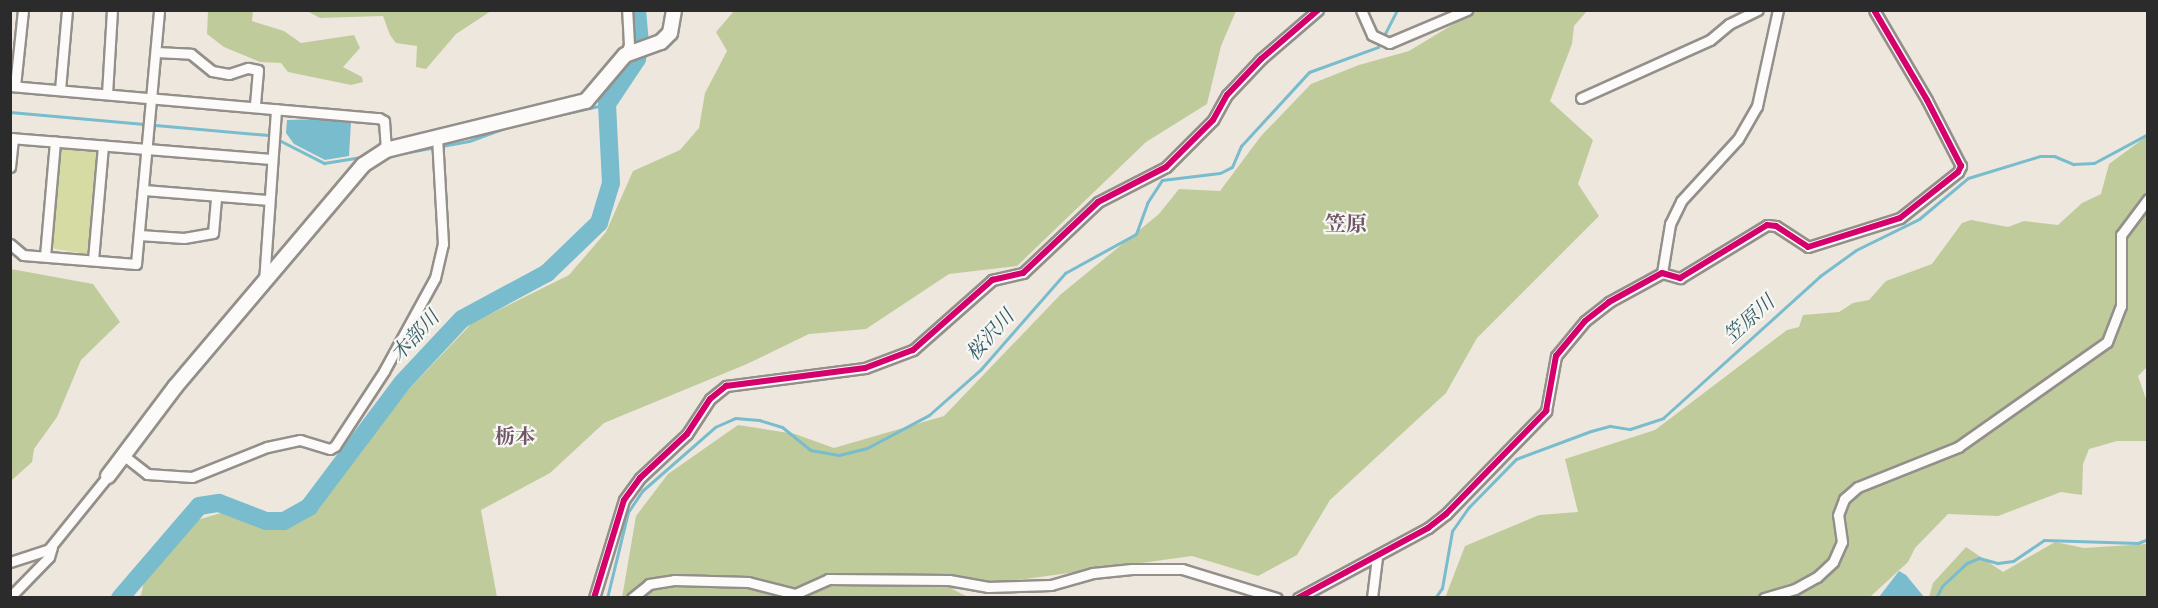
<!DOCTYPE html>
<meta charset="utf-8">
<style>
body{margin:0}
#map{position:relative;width:2158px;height:608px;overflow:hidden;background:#eee7de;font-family:"IM FELL French Canon","Noto Serif JP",serif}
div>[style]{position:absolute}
.green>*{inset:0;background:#d6dba4}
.forest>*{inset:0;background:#c0cb9c}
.water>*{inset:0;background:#78bccd}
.stream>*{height:3px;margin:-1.5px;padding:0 1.5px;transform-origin:1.5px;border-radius:1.5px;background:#78bccd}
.river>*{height:18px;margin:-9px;padding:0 9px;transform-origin:9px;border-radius:9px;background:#78bccd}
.roads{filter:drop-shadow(2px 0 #938f8a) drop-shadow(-2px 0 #938f8a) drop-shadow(0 2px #938f8a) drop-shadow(0 -2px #938f8a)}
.street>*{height:9px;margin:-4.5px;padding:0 4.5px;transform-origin:4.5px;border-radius:4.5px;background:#fcfbfa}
.secondary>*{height:14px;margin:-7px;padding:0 7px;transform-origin:7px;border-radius:7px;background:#fcfbfa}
.cycleway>*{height:6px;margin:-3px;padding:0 3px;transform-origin:3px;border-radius:3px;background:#d6006c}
span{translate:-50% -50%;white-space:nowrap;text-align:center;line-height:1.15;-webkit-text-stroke:4.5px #f6f6f2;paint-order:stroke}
.water-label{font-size:20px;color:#365d69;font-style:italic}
.neighbourhood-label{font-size:20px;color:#715766;font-weight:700}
.quarter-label{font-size:21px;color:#715766;font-weight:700}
.frame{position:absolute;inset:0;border:12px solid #2b2b2b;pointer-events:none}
</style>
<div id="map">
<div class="green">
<i style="clip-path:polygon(63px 146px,98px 151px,89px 252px,86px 254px,50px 248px,58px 149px)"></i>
</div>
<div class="forest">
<i style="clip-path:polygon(253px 11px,252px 21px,284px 31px,301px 43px,354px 35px,360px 48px,343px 67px,362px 77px,363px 82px,351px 85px,288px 72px,281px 63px,260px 62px,224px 47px,207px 34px,208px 11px)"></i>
<i style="clip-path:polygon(307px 11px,491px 11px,456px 34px,426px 69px,416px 67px,417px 46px,396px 43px,390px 35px,383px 16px,320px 18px)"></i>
<i style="clip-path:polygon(734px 11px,1236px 11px,1221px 46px,1207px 104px,1146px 142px,1017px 266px,949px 274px,866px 329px,809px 334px,747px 364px,604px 423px,550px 473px,481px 510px,497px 597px,137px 597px,141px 595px,147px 568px,183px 524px,242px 507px,283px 525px,311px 514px,408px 390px,472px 323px,569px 275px,606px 232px,633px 171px,680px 150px,699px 128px,705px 93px,727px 51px,716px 32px)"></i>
<i style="clip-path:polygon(1475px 11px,1587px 11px,1574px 26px,1572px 44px,1550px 101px,1593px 140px,1578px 184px,1599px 216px,1477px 338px,1446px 393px,1330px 500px,1297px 555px,1258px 576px,1192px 556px,952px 589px,968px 597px,622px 598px,636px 516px,668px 474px,738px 425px,795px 434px,834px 448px,944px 416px,1060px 295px,1159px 214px,1179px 189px,1220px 191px,1261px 136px,1311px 84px,1359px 65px,1409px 51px)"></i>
<i style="clip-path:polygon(2147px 136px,2148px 366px,2138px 376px,2147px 402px,2147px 441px,2117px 441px,2089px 449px,2083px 464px,2082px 495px,2061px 492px,1998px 516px,1948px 514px,1915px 548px,1908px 562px,1870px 597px,1445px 598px,1465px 546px,1539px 515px,1578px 512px,1565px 459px,1655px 430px,1787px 330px,1799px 327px,1803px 315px,1839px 312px,1853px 303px,1869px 300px,1886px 281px,1932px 264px,1962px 223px,1971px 220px,2008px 227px,2024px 221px,2058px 225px,2082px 203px,2101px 194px,2109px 164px)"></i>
<i style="clip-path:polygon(11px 269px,93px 284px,120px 322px,81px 360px,57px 417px,34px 449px,32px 462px,12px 480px)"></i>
<i style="clip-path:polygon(2055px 542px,2084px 548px,2147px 544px,2147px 597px,1929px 597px,1933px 583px,1966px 547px,2003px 572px)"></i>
</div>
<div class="water">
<i style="clip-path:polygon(319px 119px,351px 122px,349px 156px,325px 160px,294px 144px,286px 133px,287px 120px)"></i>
<i style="clip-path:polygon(1899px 571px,1906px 575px,1924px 597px,1879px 597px)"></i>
</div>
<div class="stream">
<i style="left:10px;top:112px;width:260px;rotate:5.1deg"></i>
<i style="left:269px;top:135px;width:62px;rotate:27deg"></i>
<i style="left:324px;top:163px;width:44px;rotate:-9.2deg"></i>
<i style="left:545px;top:118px;width:64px;rotate:-12.7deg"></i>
<i style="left:403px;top:153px;width:67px;rotate:-10.3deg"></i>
<i style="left:469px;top:141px;width:37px;rotate:-20deg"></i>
<i style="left:607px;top:598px;width:89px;rotate:-76.3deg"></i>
<i style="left:628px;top:512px;width:25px;rotate:-56deg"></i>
<i style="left:642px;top:491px;width:97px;rotate:-41.2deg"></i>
<i style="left:715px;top:427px;width:22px;rotate:-24deg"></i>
<i style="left:735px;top:418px;width:24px;rotate:5deg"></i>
<i style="left:759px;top:420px;width:24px;rotate:17deg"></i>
<i style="left:782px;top:427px;width:36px;rotate:39deg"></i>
<i style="left:810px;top:450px;width:29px;rotate:10deg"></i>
<i style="left:839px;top:455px;width:29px;rotate:-14deg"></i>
<i style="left:867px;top:448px;width:70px;rotate:-28deg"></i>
<i style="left:929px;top:415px;width:69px;rotate:-41.5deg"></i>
<i style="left:981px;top:369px;width:128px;rotate:-48.8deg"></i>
<i style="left:1065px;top:273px;width:81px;rotate:-28.8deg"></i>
<i style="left:1136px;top:234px;width:33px;rotate:-70deg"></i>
<i style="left:1147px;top:203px;width:27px;rotate:-57deg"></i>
<i style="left:1162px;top:180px;width:58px;rotate:-6.9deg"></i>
<i style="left:1220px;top:173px;width:13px;rotate:-27deg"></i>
<i style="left:1232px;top:167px;width:23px;rotate:-67deg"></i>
<i style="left:1241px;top:146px;width:100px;rotate:-47.4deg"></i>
<i style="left:1309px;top:72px;width:73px;rotate:-19.9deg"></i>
<i style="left:1378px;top:47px;width:42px;rotate:-62.8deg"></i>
<i style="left:1435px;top:598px;width:12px;rotate:-55deg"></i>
<i style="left:1442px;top:588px;width:58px;rotate:-80deg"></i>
<i style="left:1452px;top:531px;width:29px;rotate:-55deg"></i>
<i style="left:1469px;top:507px;width:67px;rotate:-45.6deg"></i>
<i style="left:1516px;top:459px;width:80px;rotate:-20.5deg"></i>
<i style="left:1591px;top:431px;width:20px;rotate:-15deg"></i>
<i style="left:1610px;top:426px;width:20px;rotate:9deg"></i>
<i style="left:1630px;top:429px;width:35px;rotate:-18deg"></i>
<i style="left:1663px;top:418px;width:212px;rotate:-42.1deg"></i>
<i style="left:1820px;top:276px;width:44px;rotate:-35.8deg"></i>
<i style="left:1856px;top:250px;width:70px;rotate:-26.2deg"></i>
<i style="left:1919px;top:219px;width:64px;rotate:-39.9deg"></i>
<i style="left:1968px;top:178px;width:75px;rotate:-17deg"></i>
<i style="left:2040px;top:156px;width:14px"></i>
<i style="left:2054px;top:156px;width:21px;rotate:23deg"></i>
<i style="left:2073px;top:164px;width:21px;rotate:-3deg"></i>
<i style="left:2094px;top:163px;width:61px;rotate:-28.2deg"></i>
<i style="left:1936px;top:598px;width:13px;rotate:-63deg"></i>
<i style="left:1942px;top:586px;width:34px;rotate:-43deg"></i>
<i style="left:1967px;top:563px;width:13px;rotate:-23deg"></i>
<i style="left:1979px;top:558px;width:20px;rotate:15deg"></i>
<i style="left:1998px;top:563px;width:15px;rotate:-8deg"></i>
<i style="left:2013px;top:561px;width:37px;rotate:-34deg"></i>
<i style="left:2044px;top:540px;width:94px;rotate:1.8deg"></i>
<i style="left:2138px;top:543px;width:11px;rotate:-22deg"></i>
</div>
<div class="river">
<i style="left:120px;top:598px;width:121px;rotate:-49.3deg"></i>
<i style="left:199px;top:506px;width:20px;rotate:-9deg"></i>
<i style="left:219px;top:503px;width:50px;rotate:21deg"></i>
<i style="left:266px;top:521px;width:18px"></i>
<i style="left:284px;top:521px;width:29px;rotate:-29deg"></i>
<i style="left:309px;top:507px;width:156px;rotate:-53.1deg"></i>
<i style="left:403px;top:382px;width:86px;rotate:-46.9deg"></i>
<i style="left:462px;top:319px;width:97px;rotate:-28.4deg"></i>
<i style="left:547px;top:273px;width:72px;rotate:-43.9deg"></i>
<i style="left:599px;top:223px;width:42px;rotate:-73.3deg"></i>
<i style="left:611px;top:183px;width:79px;rotate:-92.9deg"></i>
<i style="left:607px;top:104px;width:54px;rotate:-56.3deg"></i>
<i style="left:637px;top:59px;width:15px;rotate:-79deg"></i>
<i style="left:640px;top:44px;width:34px;rotate:-95deg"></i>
</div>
<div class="roads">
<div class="street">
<i style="left:1361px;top:10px;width:27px;rotate:66deg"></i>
<i style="left:1372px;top:35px;width:19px;rotate:25deg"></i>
<i style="left:1389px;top:43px;width:85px;rotate:-22.9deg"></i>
<i style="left:156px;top:52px;width:35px;rotate:3deg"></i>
<i style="left:191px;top:54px;width:27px;rotate:39deg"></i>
<i style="left:212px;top:71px;width:17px;rotate:10deg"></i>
<i style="left:229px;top:74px;width:20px;rotate:-18deg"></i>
<i style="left:248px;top:68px;width:10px;rotate:11deg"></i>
<i style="left:258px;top:70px;width:37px;rotate:95deg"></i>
<i style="left:625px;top:55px;width:11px;rotate:-68deg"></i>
<i style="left:629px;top:45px;width:35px;rotate:-93deg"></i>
<i style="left:10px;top:86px;width:370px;rotate:5deg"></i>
<i style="left:379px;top:118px;width:6px;rotate:31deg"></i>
<i style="left:384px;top:121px;width:29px;rotate:86deg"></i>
<i style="left:15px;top:86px;width:76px;rotate:-84deg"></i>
<i style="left:60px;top:90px;width:80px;rotate:-85deg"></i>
<i style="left:107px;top:94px;width:84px;rotate:-86.6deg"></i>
<i style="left:1581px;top:98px;width:141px;rotate:-24.2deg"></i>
<i style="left:1710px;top:40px;width:25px;rotate:-40deg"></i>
<i style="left:1729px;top:24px;width:32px;rotate:-26deg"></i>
<i style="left:10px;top:138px;width:262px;rotate:4.6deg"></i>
<i style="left:10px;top:167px;width:29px;rotate:-84deg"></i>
<i style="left:144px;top:190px;width:123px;rotate:4.6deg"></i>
<i style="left:139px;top:235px;width:45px;rotate:3.8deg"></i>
<i style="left:184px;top:238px;width:29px;rotate:-10deg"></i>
<i style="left:213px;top:233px;width:36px;rotate:-85deg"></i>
<i style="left:10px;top:244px;width:17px;rotate:40deg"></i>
<i style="left:23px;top:255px;width:113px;rotate:4.6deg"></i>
<i style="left:136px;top:264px;width:255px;rotate:-84.8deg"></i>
<i style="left:45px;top:256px;width:115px;rotate:-85deg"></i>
<i style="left:93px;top:260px;width:115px;rotate:-85deg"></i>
<i style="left:1662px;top:273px;width:50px;rotate:-80.7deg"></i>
<i style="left:1670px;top:224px;width:25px;rotate:-64deg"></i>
<i style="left:1681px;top:201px;width:84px;rotate:-47.4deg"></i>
<i style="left:1738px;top:139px;width:38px;rotate:-60deg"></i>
<i style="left:1757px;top:106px;width:98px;rotate:-77.7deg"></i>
<i style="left:264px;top:282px;width:173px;rotate:-86deg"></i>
<i style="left:123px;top:455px;width:31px;rotate:38deg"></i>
<i style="left:147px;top:474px;width:45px;rotate:3.8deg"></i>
<i style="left:192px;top:477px;width:81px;rotate:-21.8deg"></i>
<i style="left:267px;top:447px;width:34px;rotate:-12deg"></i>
<i style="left:300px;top:440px;width:31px;rotate:17deg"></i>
<i style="left:330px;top:449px;width:6px;rotate:-31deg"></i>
<i style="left:335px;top:446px;width:90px;rotate:-56.8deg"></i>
<i style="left:384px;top:371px;width:106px;rotate:-61.3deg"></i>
<i style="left:435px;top:278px;width:35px;rotate:-77deg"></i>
<i style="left:443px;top:244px;width:107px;rotate:-93.2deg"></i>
<i style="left:10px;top:562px;width:40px;rotate:-18deg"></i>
<i style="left:48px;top:550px;width:95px;rotate:-51deg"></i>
<i style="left:10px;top:597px;width:56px;rotate:-45.7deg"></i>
<i style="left:49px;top:557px;width:10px;rotate:-73deg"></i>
<i style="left:594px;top:598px;width:102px;rotate:-73deg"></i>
<i style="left:624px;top:500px;width:27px;rotate:-54deg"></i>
<i style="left:640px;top:478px;width:64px;rotate:-43.1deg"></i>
<i style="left:687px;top:434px;width:42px;rotate:-56.7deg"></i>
<i style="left:710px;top:399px;width:21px;rotate:-39deg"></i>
<i style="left:726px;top:386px;width:140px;rotate:-7.4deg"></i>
<i style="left:865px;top:368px;width:51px;rotate:-20.6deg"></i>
<i style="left:913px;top:350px;width:106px;rotate:-41.5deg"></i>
<i style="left:992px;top:280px;width:32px;rotate:-13deg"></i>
<i style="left:1023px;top:273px;width:103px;rotate:-43.4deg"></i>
<i style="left:1098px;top:202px;width:76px;rotate:-27.2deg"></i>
<i style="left:1166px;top:167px;width:66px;rotate:-45deg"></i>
<i style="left:1213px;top:120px;width:29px;rotate:-61deg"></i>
<i style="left:1227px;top:95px;width:50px;rotate:-46.6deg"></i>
<i style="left:1261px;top:59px;width:75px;rotate:-40.7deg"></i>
<i style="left:632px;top:598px;width:22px;rotate:-39deg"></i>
<i style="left:649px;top:584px;width:25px;rotate:-9deg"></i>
<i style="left:674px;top:580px;width:74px;rotate:1.5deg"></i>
<i style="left:748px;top:582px;width:49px;rotate:14.3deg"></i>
<i style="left:795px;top:594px;width:36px;rotate:-24deg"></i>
<i style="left:828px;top:579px;width:121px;rotate:0.5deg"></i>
<i style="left:949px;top:580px;width:40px;rotate:10deg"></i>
<i style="left:988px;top:587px;width:63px;rotate:-1.8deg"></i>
<i style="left:1051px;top:585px;width:44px;rotate:-15.9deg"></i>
<i style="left:1093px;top:573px;width:39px;rotate:-6deg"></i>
<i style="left:1132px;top:569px;width:50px"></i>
<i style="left:1182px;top:569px;width:99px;rotate:17deg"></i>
<i style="left:1298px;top:598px;width:148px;rotate:-28.3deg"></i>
<i style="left:1428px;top:528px;width:23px;rotate:-38deg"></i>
<i style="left:1446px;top:514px;width:144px;rotate:-45.8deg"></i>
<i style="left:1546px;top:411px;width:56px;rotate:-79.7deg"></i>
<i style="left:1556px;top:356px;width:45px;rotate:-50.4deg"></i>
<i style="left:1585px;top:321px;width:31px;rotate:-38deg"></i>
<i style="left:1609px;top:302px;width:60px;rotate:-28.7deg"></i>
<i style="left:1662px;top:273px;width:19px;rotate:16deg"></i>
<i style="left:1680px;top:278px;width:102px;rotate:-31.3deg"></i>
<i style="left:1767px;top:225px;width:9px;rotate:6deg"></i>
<i style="left:1776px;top:226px;width:38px;rotate:33deg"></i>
<i style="left:1808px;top:247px;width:96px;rotate:-17.5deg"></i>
<i style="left:1900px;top:218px;width:74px;rotate:-38.4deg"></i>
<i style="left:1958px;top:172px;width:7px;rotate:-63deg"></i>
<i style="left:1961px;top:166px;width:74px;rotate:-117.3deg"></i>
<i style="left:1927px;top:100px;width:104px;rotate:-120.5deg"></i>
<i style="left:1372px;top:598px;width:41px;rotate:-83deg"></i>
<i style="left:1764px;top:598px;width:32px;rotate:-16deg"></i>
<i style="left:1795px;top:589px;width:25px;rotate:-29deg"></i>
<i style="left:1817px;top:577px;width:22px;rotate:-43deg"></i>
<i style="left:1833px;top:562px;width:22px;rotate:-66deg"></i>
<i style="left:1842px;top:542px;width:27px;rotate:-98deg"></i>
<i style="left:1838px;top:515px;width:17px;rotate:-69deg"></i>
<i style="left:1844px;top:499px;width:18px;rotate:-41deg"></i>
<i style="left:1858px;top:487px;width:108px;rotate:-21.8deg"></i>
<i style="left:1958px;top:447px;width:182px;rotate:-35.2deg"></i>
<i style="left:2107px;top:342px;width:39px;rotate:-69deg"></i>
<i style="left:2121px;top:306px;width:71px;rotate:-90deg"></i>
<i style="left:2121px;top:235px;width:45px;rotate:-53.1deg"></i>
</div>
<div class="secondary">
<i style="left:108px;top:476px;width:111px;rotate:-53deg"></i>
<i style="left:175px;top:387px;width:291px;rotate:-49.7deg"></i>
<i style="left:363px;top:165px;width:27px;rotate:-33deg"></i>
<i style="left:386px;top:150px;width:206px;rotate:-13.8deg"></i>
<i style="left:586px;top:101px;width:60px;rotate:-49.7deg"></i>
<i style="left:625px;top:55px;width:38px;rotate:-20deg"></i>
<i style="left:661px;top:42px;width:13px;rotate:-45deg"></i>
<i style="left:670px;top:33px;width:23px;rotate:-80deg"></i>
</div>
</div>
<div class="cycleway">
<i style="left:594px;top:598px;width:102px;rotate:-73deg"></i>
<i style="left:624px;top:500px;width:27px;rotate:-54deg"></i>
<i style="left:640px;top:478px;width:64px;rotate:-43.1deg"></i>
<i style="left:687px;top:434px;width:42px;rotate:-56.7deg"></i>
<i style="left:710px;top:399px;width:21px;rotate:-39deg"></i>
<i style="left:726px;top:386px;width:140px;rotate:-7.4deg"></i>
<i style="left:865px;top:368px;width:51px;rotate:-20.6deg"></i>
<i style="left:913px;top:350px;width:106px;rotate:-41.5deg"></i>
<i style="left:992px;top:280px;width:32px;rotate:-13deg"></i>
<i style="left:1023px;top:273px;width:103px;rotate:-43.4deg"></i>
<i style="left:1098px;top:202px;width:76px;rotate:-27.2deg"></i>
<i style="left:1166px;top:167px;width:66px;rotate:-45deg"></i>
<i style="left:1213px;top:120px;width:29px;rotate:-61deg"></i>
<i style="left:1227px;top:95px;width:50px;rotate:-46.6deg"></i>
<i style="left:1261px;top:59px;width:75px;rotate:-40.7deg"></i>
<i style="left:1298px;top:598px;width:148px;rotate:-28.3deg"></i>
<i style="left:1428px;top:528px;width:23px;rotate:-38deg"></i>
<i style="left:1446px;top:514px;width:144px;rotate:-45.8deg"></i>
<i style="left:1546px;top:411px;width:56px;rotate:-79.7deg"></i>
<i style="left:1556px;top:356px;width:45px;rotate:-50.4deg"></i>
<i style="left:1585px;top:321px;width:31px;rotate:-38deg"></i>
<i style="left:1609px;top:302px;width:60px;rotate:-28.7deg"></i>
<i style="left:1662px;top:273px;width:19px;rotate:16deg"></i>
<i style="left:1680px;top:278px;width:102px;rotate:-31.3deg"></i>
<i style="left:1767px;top:225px;width:9px;rotate:6deg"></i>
<i style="left:1776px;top:226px;width:38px;rotate:33deg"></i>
<i style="left:1808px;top:247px;width:96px;rotate:-17.5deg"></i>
<i style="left:1900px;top:218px;width:74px;rotate:-38.4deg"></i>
<i style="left:1958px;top:172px;width:7px;rotate:-63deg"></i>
<i style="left:1961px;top:166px;width:74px;rotate:-117.3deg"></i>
<i style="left:1927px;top:100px;width:104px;rotate:-120.5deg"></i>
</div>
<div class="water-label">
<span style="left:1749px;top:319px;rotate:-42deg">笠原川</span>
<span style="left:990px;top:335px;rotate:-48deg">桜沢川</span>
<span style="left:415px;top:336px;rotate:-47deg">木部川</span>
</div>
<div class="neighbourhood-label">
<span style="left:515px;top:436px">栃本</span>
</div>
<div class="quarter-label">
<span style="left:1346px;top:224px">笠原</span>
</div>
<div class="frame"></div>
</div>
